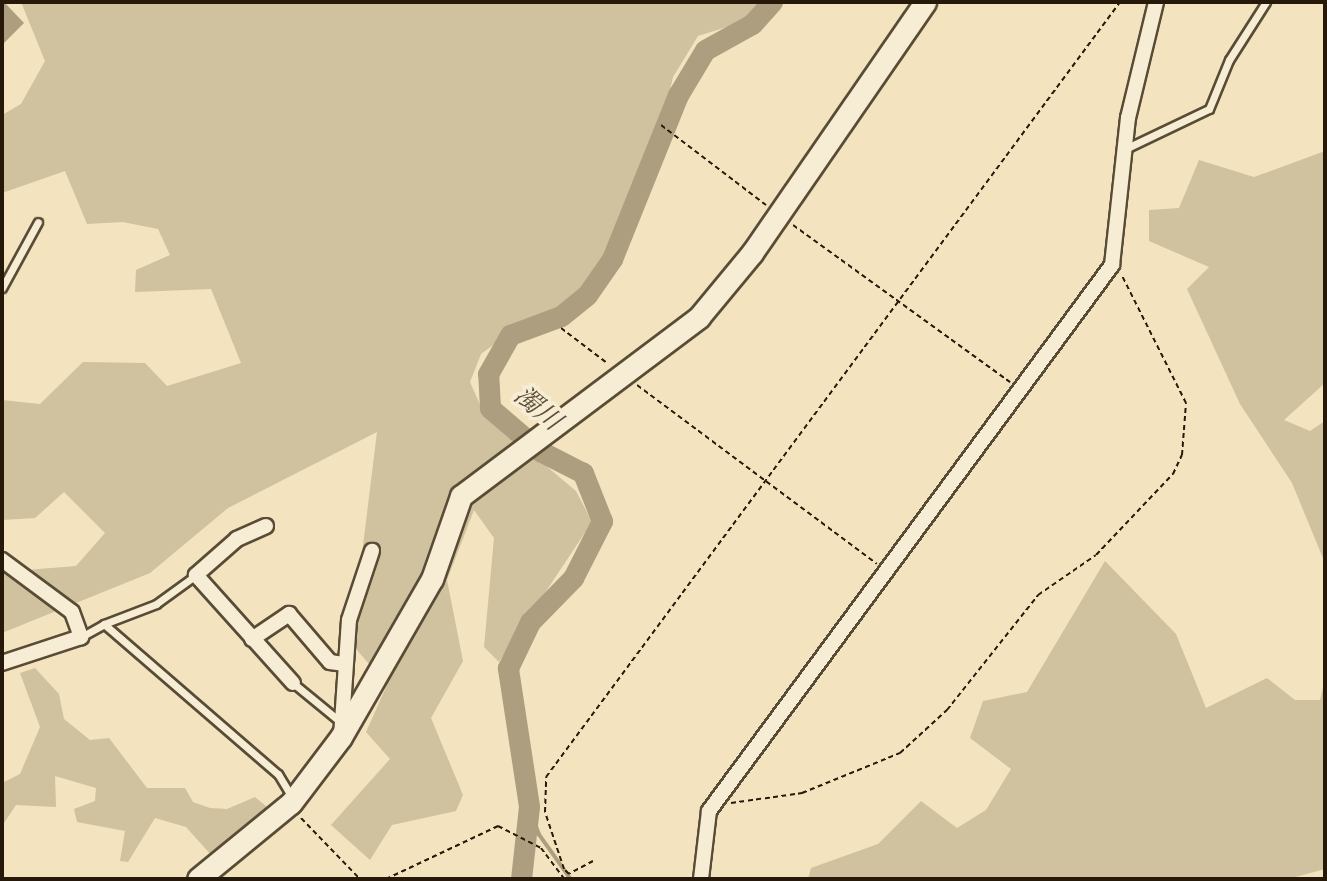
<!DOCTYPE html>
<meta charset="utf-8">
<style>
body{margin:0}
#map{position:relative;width:1327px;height:881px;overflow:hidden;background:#f3e3be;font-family:"IM FELL English","Noto Serif JP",serif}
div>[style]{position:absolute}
.green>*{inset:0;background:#d0c19f}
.water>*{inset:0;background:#ad9e80}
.stream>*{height:3.5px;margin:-1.75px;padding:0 1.75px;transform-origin:1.75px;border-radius:1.75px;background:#ad9e80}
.river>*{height:21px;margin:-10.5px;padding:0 10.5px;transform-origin:10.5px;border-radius:10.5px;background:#ad9e80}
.path>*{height:2px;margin-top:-1px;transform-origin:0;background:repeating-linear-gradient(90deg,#261909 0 5px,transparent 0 8.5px)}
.roads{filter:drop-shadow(2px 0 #594c36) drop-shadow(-2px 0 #594c36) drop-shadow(0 2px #594c36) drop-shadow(0 -2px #594c36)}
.lane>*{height:7px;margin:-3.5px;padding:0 3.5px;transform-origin:3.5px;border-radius:3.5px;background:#f7edd5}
.street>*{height:14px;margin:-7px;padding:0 7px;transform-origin:7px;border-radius:7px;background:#f7edd5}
.secondary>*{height:21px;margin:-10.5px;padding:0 10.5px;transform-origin:10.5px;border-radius:10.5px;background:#f7edd5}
span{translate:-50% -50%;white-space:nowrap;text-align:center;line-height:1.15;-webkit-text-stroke:7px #f7edd5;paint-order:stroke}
.water-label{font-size:26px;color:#5c4e39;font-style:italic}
.frame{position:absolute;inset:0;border:4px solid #261909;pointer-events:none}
</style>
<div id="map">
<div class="green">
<i style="clip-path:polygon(21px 2px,767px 2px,749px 20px,698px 36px,673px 77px,659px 138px,610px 257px,584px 293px,560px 313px,527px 320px,481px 354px,470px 382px,484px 414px,576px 491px,592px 522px,499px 662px,484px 647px,494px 538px,474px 510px,447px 580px,463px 661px,431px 718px,463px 795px,456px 811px,392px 825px,370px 860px,331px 825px,390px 759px,366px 732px,387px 685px,351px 643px,377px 432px,228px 508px,150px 573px,2px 633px,2px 572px,76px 566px,105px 533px,64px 492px,35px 518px,2px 520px,2px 400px,40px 404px,83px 362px,145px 363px,167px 386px,241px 363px,211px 289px,135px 292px,136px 270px,170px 255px,158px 229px,123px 222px,87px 224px,65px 171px,2px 193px,2px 115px,21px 104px,45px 61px)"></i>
<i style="clip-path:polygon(1325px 151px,1325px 383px,1284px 420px,1310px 431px,1325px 421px,1325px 563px,1292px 483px,1240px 404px,1187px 289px,1209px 267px,1149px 241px,1149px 210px,1179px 208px,1199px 160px,1254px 177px)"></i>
<i style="clip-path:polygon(1105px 561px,1176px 634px,1206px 708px,1267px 678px,1295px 700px,1320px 700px,1325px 679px,1325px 869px,1288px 879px,808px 879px,811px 868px,878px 844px,921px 801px,957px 828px,986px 810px,1011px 769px,970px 738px,983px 701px,1027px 692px)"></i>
<i style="clip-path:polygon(35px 668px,59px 694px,64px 719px,90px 740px,109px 738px,147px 788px,185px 788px,193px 802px,210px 808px,227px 809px,255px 797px,267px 807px,213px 857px,186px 827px,155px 818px,128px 862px,120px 861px,125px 831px,77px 822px,74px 809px,95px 801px,96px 788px,55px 776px,56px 807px,16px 805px,2px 826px,2px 783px,20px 774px,40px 727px,20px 673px)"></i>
</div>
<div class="water">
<i style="clip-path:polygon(4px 2px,24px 23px,2px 45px,2px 3px)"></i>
</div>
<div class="stream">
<i style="left:529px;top:806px;width:30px;rotate:70deg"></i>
<i style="left:539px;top:834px;width:55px;rotate:54.6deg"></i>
</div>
<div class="river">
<i style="left:521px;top:879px;width:73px;rotate:-83.7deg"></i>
<i style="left:529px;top:806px;width:140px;rotate:-98.7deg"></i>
<i style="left:508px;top:668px;width:51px;rotate:-64.4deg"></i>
<i style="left:530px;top:622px;width:62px;rotate:-45.7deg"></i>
<i style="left:573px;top:578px;width:64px;rotate:-63deg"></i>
<i style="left:602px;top:521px;width:52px;rotate:-111.6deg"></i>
<i style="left:583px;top:473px;width:48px;rotate:-152.9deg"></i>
<i style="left:540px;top:451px;width:66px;rotate:-139.3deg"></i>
<i style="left:490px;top:408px;width:34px;rotate:-93deg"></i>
<i style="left:488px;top:374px;width:45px;rotate:-60.6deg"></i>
<i style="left:510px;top:335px;width:54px;rotate:-20.4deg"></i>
<i style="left:561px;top:316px;width:33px;rotate:-39deg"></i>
<i style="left:587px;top:295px;width:44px;rotate:-55.2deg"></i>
<i style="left:612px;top:259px;width:177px;rotate:-68.1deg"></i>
<i style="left:678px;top:95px;width:52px;rotate:-59deg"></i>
<i style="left:705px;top:50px;width:54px;rotate:-29deg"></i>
<i style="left:752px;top:24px;width:30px;rotate:-48deg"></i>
</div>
<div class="path">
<i style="left:661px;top:125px;width:132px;rotate:37.3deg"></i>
<i style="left:793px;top:225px;width:268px;rotate:35.9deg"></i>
<i style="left:561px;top:328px;width:58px;rotate:37.3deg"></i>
<i style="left:637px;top:385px;width:299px;rotate:36.7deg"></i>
<i style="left:731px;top:803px;width:72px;rotate:-8deg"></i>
<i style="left:802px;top:793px;width:106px;rotate:-22.2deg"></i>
<i style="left:900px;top:753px;width:64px;rotate:-42.5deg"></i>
<i style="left:947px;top:710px;width:147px;rotate:-51.6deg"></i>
<i style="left:1038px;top:595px;width:70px;rotate:-34.6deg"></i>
<i style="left:1096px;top:555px;width:112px;rotate:-46.5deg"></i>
<i style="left:1173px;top:474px;width:21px;rotate:-65deg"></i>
<i style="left:1182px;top:455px;width:52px;rotate:-85.6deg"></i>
<i style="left:1186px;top:403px;width:142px;rotate:-116.7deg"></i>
<i style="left:301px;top:818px;width:85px;rotate:46deg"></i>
<i style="left:593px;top:861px;width:27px;rotate:152deg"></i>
<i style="left:569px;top:874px;width:7px;rotate:-135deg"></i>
<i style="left:564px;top:869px;width:60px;rotate:-108.4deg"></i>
<i style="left:545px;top:812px;width:35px;rotate:-88deg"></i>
<i style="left:546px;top:777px;width:964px;rotate:-53.47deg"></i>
<i style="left:386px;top:879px;width:124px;rotate:-25.3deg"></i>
<i style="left:498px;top:826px;width:48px;rotate:27.1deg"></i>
<i style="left:541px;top:848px;width:39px;rotate:53deg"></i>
</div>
<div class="roads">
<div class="lane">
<i style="left:1125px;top:149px;width:93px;rotate:-25.5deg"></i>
<i style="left:1209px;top:109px;width:53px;rotate:-67.8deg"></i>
<i style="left:1229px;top:60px;width:69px;rotate:-57.5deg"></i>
<i style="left:2px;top:288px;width:75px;rotate:-61.4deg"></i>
<i style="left:104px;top:624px;width:56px;rotate:-21deg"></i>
<i style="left:156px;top:604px;width:49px;rotate:-35.9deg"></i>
<i style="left:81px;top:637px;width:26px;rotate:-29deg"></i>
<i style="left:104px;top:624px;width:230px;rotate:40.8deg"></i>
<i style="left:278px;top:774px;width:26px;rotate:59deg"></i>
<i style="left:293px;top:683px;width:58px;rotate:39.4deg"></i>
</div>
<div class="street">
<i style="left:266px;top:526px;width:32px;rotate:156deg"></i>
<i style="left:237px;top:539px;width:55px;rotate:138.7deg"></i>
<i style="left:196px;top:575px;width:145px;rotate:48.1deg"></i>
<i style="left:2px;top:560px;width:87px;rotate:36.6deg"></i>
<i style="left:72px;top:612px;width:27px;rotate:70deg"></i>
<i style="left:81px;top:637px;width:83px;rotate:161.8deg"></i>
<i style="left:252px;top:639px;width:45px;rotate:-34deg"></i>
<i style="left:289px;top:614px;width:63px;rotate:49.5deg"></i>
<i style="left:330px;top:662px;width:15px;rotate:8deg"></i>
<i style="left:341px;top:737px;width:117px;rotate:-86.1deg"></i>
<i style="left:349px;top:620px;width:73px;rotate:-71.6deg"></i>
<i style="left:701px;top:879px;width:68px;rotate:-83.3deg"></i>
<i style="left:709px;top:811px;width:679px;rotate:-53.57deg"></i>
<i style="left:1112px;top:265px;width:148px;rotate:-83.8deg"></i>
<i style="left:1128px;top:118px;width:119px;rotate:-76.4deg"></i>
</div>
<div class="secondary">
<i style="left:198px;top:879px;width:120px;rotate:-39.3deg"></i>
<i style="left:291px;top:803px;width:83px;rotate:-52.9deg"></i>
<i style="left:341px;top:737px;width:182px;rotate:-60.1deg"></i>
<i style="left:432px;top:579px;width:88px;rotate:-70.7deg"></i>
<i style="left:461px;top:496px;width:298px;rotate:-36.9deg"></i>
<i style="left:699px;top:317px;width:83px;rotate:-50.4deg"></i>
<i style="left:752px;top:253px;width:305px;rotate:-55.4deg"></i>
</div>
</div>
<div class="water-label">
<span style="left:537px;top:409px;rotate:40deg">濁川</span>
</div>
<div class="frame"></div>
</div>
